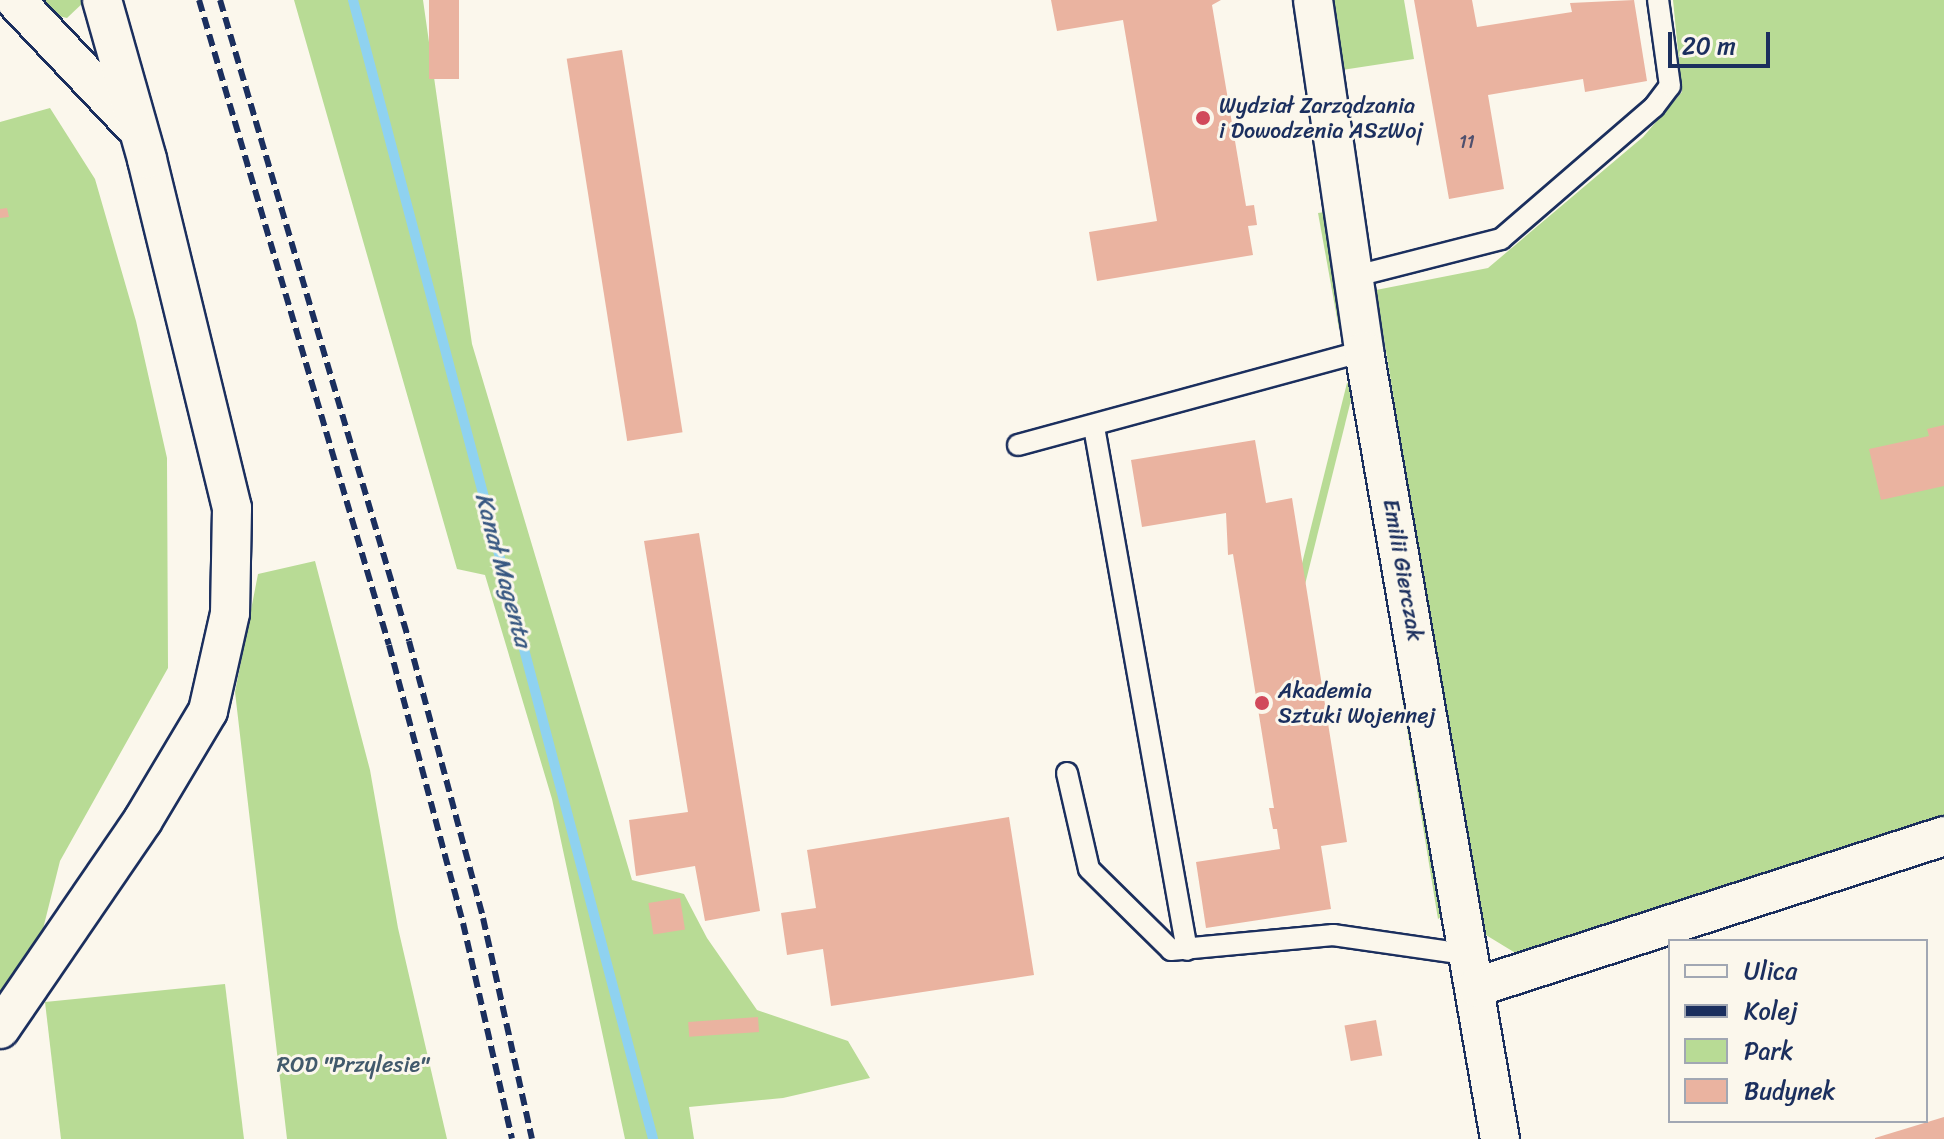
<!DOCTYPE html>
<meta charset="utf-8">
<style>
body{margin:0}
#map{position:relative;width:1944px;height:1139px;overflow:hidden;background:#fbf7ec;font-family:Sriracha,sans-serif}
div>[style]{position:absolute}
.green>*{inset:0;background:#b8db95;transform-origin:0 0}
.stream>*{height:10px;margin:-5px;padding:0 5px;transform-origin:5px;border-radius:5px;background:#8fd2f0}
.building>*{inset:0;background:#eab3a0;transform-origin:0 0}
.roads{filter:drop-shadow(2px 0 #1b2f5e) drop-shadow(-2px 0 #1b2f5e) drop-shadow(0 2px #1b2f5e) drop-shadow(0 -2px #1b2f5e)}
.service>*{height:20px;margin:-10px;padding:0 10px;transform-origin:10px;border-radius:10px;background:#fbf7ec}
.minor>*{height:38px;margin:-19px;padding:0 19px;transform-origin:19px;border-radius:19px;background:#fbf7ec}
.rail>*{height:6px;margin-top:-3px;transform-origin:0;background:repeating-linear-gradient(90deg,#1b2f5e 0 12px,transparent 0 18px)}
.dots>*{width:22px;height:22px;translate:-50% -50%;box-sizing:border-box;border:4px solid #fbf7ec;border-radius:50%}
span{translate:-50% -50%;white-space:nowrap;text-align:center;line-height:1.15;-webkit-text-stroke:6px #fbf7ec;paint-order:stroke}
.number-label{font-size:18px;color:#4f506e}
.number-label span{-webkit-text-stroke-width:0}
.poi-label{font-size:22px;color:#1b2f5e}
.left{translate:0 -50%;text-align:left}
.street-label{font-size:22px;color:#1b2f5e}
.park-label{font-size:22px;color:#425a6c}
.water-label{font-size:24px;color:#385882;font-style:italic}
.legend{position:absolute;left:1668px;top:939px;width:260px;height:184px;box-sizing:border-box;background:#fbf7ec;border:2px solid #a1a7b3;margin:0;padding:10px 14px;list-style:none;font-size:24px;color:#1b2f5e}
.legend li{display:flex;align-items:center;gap:16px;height:40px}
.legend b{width:40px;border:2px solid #a1a7b3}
.scale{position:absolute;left:1668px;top:32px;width:102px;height:36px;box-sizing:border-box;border:4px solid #1b2f5e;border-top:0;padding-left:10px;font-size:24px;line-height:28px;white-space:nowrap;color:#1b2f5e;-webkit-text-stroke:6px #fbf7ec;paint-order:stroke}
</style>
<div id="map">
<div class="green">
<i style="clip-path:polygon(37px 0,86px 0,67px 18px,50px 14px)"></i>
<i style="clip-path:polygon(294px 0,423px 0,472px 344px,632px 880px,684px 894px,707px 938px,757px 1010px,848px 1041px,870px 1078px,783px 1098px,689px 1107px,694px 1139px,625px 1139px,552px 799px,485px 575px,457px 569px)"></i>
<i style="clip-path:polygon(1332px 0,1404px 0,1414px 59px,1342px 70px)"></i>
<i style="clip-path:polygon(1673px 0,1944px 0,1944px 821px,1522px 957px,1481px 932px,1376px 290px,1488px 268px,1643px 137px,1682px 92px)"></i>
<i style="clip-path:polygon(50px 108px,95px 179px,136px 321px,167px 458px,168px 668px,60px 861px,41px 937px,0 994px,0 122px)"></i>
<i style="clip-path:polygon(1332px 211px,1344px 323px,1339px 329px,1318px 213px)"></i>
<i style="left:1347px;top:383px;width:8px;height:249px;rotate:14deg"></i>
<i style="clip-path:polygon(315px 561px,370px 770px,398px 928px,447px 1139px,287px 1139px,235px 692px,258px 574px)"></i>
<i style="clip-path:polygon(1393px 642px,1398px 643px,1443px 915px,1438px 919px)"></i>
<i style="clip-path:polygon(225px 984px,244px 1139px,61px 1139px,45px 1002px)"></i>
</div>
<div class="stream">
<i style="left:353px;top:0;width:1178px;rotate:75.24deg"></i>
</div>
<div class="building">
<i style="left:429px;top:0;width:30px;height:79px"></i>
<i style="clip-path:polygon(1051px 0,1221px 0,1212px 5px,1246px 206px,1254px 205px,1257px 225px,1248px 226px,1253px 255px,1097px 281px,1089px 232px,1157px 221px,1123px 20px,1057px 31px)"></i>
<i style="clip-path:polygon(1414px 0,1472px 0,1477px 27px,1572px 12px,1570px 3px,1634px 0,1647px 81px,1585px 92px,1583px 79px,1488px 95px,1504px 189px,1449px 199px)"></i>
<i style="left:622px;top:50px;width:387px;height:56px;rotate:81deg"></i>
<i style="clip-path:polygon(7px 208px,9px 217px,0 218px,0 209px)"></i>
<i style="clip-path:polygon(1944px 425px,1944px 486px,1881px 500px,1869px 449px,1929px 436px,1927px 429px)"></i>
<i style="clip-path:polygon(1255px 440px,1266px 503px,1292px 498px,1347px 842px,1321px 846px,1331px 909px,1206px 928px,1196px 862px,1280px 849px,1277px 829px,1273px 829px,1269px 808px,1274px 808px,1233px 554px,1228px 555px,1226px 513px,1142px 527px,1131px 460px)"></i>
<i style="clip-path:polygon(699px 533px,760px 911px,705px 921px,695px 866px,636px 876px,629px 820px,688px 812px,644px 541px)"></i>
<i style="clip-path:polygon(1009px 817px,1034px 975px,831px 1006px,823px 949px,787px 955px,781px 913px,816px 908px,807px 850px)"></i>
<i style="left:680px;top:898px;width:32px;height:32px;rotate:81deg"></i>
<i style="left:758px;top:1017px;width:15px;height:70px;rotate:86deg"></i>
<i style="left:1376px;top:1020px;width:36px;height:32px;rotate:80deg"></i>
<i style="clip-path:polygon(1944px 1117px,1944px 1139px,1875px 1139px,1875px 1138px)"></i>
</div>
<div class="roads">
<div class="service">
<i style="left:1352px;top:277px;width:154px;rotate:-14.3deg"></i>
<i style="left:1501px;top:239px;width:202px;rotate:-40.8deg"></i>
<i style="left:1654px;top:107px;width:26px;rotate:-53deg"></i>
<i style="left:1670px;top:86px;width:87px;rotate:-97.9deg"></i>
<i style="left:1094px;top:427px;width:531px;rotate:79.92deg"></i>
<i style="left:1018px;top:445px;width:359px;rotate:-15.2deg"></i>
<i style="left:1067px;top:773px;width:98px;rotate:77.1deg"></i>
<i style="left:1089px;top:869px;width:115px;rotate:44.6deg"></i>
<i style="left:1171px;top:950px;width:163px;rotate:-5.3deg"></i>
<i style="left:1333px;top:935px;width:139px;rotate:8.2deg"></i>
</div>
<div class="minor">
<i style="left:15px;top:0;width:173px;rotate:46.6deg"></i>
<i style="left:1313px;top:0;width:355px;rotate:81.7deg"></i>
<i style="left:1364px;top:351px;width:800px;rotate:80.21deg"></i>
<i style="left:1477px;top:987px;width:491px;rotate:-17.9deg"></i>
<i style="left:0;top:1029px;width:253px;rotate:-55.6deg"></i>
<i style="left:143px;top:820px;width:127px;rotate:-59.2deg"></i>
<i style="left:208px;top:711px;width:100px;rotate:-77.3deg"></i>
<i style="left:230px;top:613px;width:105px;rotate:-88.9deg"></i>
<i style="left:232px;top:508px;width:359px;rotate:-103.7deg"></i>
<i style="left:147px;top:159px;width:165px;rotate:-105.8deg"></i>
</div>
</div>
<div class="rail">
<i style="left:199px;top:0;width:672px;rotate:73.59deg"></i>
<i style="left:389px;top:645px;width:288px;rotate:75.1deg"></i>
<i style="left:463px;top:923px;width:221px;rotate:77.2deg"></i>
<i style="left:220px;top:0;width:668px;rotate:73.57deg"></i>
<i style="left:409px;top:641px;width:287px;rotate:75deg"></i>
<i style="left:483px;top:918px;width:226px;rotate:77.5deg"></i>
</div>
<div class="dots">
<i style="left:1203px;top:118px;background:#d1495b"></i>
<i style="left:1262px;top:703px;background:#d1495b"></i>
</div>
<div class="number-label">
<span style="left:1467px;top:142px">11</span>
</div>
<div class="poi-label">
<span class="left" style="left:1219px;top:118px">Wydział Zarządzania<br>i Dowodzenia ASzWoj</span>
<span class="left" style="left:1278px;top:703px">Akademia<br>Sztuki Wojennej</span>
</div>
<div class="street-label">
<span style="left:1403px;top:570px;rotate:80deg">Emilii Gierczak</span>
</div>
<div class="park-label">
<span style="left:353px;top:1065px">ROD "Przylesie"</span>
</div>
<div class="water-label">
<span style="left:503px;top:570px;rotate:75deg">Kanał Magenta</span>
</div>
<ul class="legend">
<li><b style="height:10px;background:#fbf7ec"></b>Ulica</li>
<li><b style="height:10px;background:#1b2f5e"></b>Kolej</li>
<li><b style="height:22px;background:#b8db95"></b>Park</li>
<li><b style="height:22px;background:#eab3a0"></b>Budynek</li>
</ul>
<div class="scale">20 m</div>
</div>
